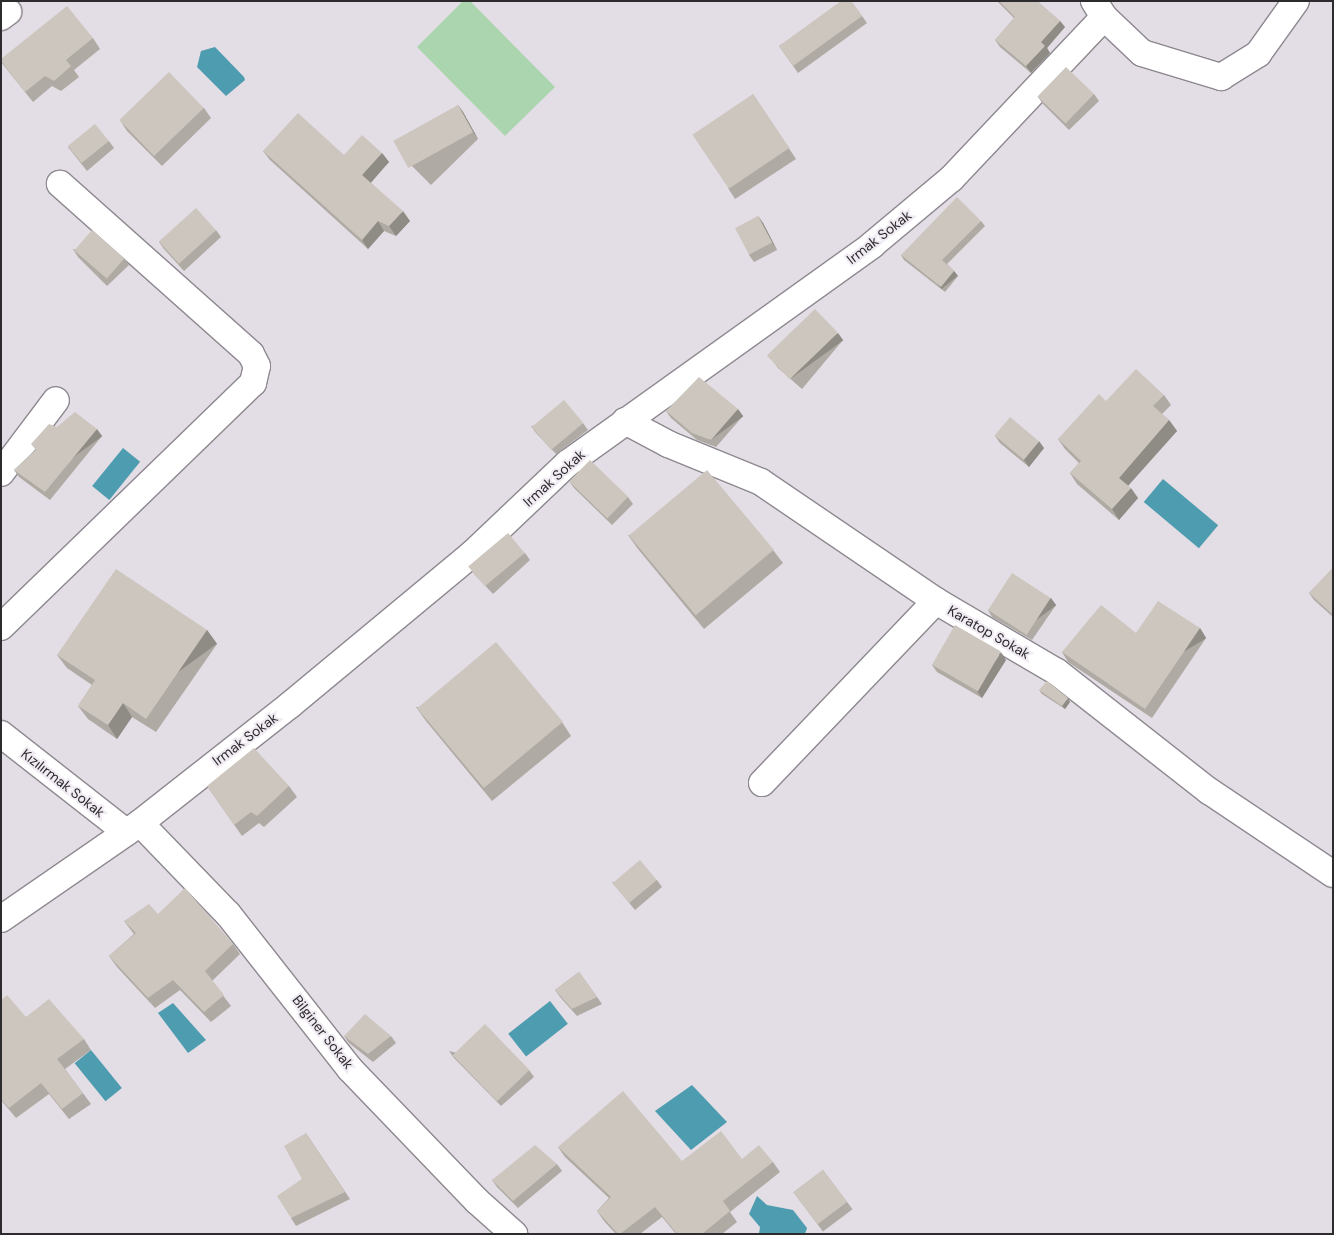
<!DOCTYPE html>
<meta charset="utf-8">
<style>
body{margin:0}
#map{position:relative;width:1334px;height:1235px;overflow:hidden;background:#e3dde5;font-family:"DM Sans",sans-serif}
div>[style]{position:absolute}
.green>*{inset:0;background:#abd5ae}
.water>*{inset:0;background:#4e9cb0;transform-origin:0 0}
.roads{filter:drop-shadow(1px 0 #8e8890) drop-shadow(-1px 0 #8e8890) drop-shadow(0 1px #8e8890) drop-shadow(0 -1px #8e8890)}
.minor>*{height:26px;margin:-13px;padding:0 13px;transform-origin:13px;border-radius:13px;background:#fff}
.wall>*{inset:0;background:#afaaa3;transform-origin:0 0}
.shaded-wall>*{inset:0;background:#8f8b85;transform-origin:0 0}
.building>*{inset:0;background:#ccc6be;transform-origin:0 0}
span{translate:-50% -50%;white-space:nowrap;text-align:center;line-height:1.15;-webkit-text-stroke:4px #f0eaf3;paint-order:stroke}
.street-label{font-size:14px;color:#2d2b2e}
.frame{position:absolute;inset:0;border:2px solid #2d2b2e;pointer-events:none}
</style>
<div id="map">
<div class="green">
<i style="clip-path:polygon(463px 1px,470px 1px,555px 87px,505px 136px,417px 47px)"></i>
</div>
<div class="water">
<i style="clip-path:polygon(215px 47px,244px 77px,245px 80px,226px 96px,197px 67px,201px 51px)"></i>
<i style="left:123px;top:448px;width:22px;height:49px;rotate:39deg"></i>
<i style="left:1163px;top:479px;width:72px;height:30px;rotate:40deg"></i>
<i style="left:550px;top:1001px;width:29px;height:53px;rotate:52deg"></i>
<i style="clip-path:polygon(173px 1003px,206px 1040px,188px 1053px,158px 1013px)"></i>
<i style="left:91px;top:1050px;width:49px;height:21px;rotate:51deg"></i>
<i style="clip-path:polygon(692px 1085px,727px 1122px,691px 1150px,655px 1111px)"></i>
<i style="clip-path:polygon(757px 1196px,767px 1205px,793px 1210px,807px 1228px,805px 1234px,759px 1234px,760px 1227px,749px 1214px)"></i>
</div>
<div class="roads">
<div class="minor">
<i style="left:1px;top:17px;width:9px;rotate:-36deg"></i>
<i style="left:1104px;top:17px;width:52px;rotate:43.5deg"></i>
<i style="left:1142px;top:53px;width:83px;rotate:16.9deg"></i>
<i style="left:1221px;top:77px;width:44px;rotate:-31.9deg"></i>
<i style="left:1258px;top:54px;width:65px;rotate:-54.4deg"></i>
<i style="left:625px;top:421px;width:49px;rotate:28.1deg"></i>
<i style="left:668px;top:444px;width:100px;rotate:22.2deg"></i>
<i style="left:761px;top:482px;width:212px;rotate:34.2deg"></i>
<i style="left:936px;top:601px;width:140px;rotate:30.4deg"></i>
<i style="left:1057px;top:672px;width:193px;rotate:38.1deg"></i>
<i style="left:1209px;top:791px;width:149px;rotate:33.8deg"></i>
<i style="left:1px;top:473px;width:91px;rotate:-53deg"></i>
<i style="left:1px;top:627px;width:351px;rotate:-44.1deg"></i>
<i style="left:253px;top:383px;width:17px;rotate:-77deg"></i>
<i style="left:257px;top:366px;width:13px;rotate:-117deg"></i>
<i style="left:251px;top:354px;width:256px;rotate:-138.3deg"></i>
<i style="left:1px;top:734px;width:159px;rotate:38.1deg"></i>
<i style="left:762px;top:783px;width:252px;rotate:-46.3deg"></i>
<i style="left:140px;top:823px;width:127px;rotate:46deg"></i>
<i style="left:228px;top:914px;width:197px;rotate:51.8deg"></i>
<i style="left:350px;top:1069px;width:183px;rotate:46.1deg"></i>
<i style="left:477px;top:1201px;width:50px;rotate:41.7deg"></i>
<i style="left:1px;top:919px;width:169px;rotate:-34.6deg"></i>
<i style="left:140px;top:823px;width:191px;rotate:-38.2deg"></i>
<i style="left:290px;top:705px;width:236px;rotate:-39.7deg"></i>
<i style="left:472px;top:554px;width:132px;rotate:-43.5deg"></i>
<i style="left:568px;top:463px;width:374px;rotate:-35.6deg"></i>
<i style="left:872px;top:245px;width:103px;rotate:-39.9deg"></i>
<i style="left:951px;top:179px;width:223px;rotate:-46.6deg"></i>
<i style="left:1104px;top:17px;width:19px;rotate:-122deg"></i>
</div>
</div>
<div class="wall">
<i style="clip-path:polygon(851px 1px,867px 23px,798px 73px,779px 46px)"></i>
<i style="clip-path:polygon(997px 1px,1037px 1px,1060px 21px,1065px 27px,1047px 48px,1050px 53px,1031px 73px,1000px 47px,995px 40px,1014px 18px)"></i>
<i style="clip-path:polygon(93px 38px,100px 49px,74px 70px,79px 77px,61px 91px,52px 86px,33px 102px,1px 62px)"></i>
<i style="clip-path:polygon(753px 94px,796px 159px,735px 199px,728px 188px)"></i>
<i style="clip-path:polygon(1094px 94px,1099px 101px,1069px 130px,1043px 104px,1038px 97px)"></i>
<i style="clip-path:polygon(458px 105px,463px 112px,478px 139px,431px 185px,410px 164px,405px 157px)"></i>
<i style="clip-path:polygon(204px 108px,211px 118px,162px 166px,127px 131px,120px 120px)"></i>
<i style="clip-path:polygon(109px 141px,114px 148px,87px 171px,68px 147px)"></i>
<i style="clip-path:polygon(263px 151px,344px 155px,382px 153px,389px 162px,370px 182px,410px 221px,396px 236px,384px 231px,368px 249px,270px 160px)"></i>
<i style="clip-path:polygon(758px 216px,763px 223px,777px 250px,754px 262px,749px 255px)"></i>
<i style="clip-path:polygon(981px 221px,985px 226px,947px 264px,954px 271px,958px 276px,945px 292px,904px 260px,901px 255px)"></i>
<i style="clip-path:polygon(216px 230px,221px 237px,184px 271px,164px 249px,159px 242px)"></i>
<i style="clip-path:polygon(73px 249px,124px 258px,129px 265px,107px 286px,78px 257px)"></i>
<i style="clip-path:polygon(843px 340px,802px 389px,778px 368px,773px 361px)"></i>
<i style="clip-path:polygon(1164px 395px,1171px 405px,1162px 414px,1169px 420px,1177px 431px,1128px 486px,1138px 498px,1119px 520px,1077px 484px,1070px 473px,1079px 463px,1065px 449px,1058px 439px,1106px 401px)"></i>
<i style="clip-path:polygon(666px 411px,743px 416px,716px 447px,697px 440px,671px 418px)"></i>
<i style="clip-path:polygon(583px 423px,588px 430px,556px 454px,536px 433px,531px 426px)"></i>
<i style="clip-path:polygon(57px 427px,102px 436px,50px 500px,19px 477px,14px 470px,35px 450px)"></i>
<i style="clip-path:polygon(995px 436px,1044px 448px,1029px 467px,1000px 443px)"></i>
<i style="clip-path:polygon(569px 481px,628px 497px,633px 504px,612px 525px,574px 488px)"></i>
<i style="clip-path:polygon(628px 535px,773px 550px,783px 563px,704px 629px,638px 549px)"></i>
<i style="clip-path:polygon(525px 553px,530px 560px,493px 594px,475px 575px,470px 568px)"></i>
<i style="clip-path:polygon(1333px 568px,1333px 617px,1314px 600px,1309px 593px)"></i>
<i style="clip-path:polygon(1056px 605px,1032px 640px,992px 617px,988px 610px)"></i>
<i style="clip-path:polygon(1200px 628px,1206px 638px,1152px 718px,1068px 662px,1062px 652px)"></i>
<i style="clip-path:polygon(207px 630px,217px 644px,156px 732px,132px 717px,117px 739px,88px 719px,78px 706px,92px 685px,67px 668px,57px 655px)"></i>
<i style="clip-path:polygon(1006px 660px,982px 698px,937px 672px,932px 665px)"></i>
<i style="clip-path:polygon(1039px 690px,1070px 702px,1065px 709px,1042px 694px)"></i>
<i style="clip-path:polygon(416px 707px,562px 722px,571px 736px,492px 801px,426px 721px)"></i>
<i style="clip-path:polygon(207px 786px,289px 786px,297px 797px,264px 827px,259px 823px,242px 836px)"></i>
<i style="clip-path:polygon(657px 880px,662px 887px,635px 910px,612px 882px)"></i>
<i style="clip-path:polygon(158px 914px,233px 944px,240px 954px,212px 981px,231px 1006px,211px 1022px,180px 990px,155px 1008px,117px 967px,109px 956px,134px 934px,124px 921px)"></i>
<i style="clip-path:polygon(579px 972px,602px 1004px,577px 1016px,560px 997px,555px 990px)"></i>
<i style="clip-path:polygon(1px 1000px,26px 1017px,84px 1039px,91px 1050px,65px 1069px,91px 1104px,69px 1119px,49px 1094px,16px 1118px,1px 1100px)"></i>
<i style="clip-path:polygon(344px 1036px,391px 1036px,396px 1043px,373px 1062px,349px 1043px)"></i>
<i style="clip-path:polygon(449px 1051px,529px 1070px,534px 1077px,501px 1106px,454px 1058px)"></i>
<i style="clip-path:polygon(306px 1133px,350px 1199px,296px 1226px,291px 1218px,302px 1179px)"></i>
<i style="clip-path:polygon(558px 1147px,682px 1161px,742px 1159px,773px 1162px,780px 1172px,730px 1212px,737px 1222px,722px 1234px,676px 1234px,662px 1217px,640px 1234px,616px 1234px,604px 1221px,597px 1211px,609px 1198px,565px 1157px)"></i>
<i style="clip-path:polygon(557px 1164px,562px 1171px,518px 1208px,497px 1187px,492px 1180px)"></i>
<i style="left:823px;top:1170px;width:49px;height:37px;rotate:53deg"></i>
</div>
<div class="shaded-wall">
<i style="clip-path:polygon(1060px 21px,1065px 27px,1047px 48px,1050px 53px,1031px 73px,1026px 66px,1041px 42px)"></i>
<i style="clip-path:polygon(458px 105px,463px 112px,478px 139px,473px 132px)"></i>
<i style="clip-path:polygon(382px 153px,389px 162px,369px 185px,362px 175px)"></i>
<i style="clip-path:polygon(403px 211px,410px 221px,396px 236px,389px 226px)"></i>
<i style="clip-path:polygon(758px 216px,763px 223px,777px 250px,772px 242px)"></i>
<i style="clip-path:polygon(378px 221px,384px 231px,368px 249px,362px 240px)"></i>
<i style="left:954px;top:271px;width:6px;height:21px;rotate:51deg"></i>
<i style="left:838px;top:333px;width:9px;height:64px;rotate:54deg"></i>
<i style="left:738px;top:409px;width:9px;height:41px;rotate:54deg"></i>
<i style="clip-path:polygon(1169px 420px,1177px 431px,1126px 488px,1119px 478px)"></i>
<i style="left:97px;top:429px;width:9px;height:82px;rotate:54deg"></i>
<i style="clip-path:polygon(1039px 441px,1044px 448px,1029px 467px,1024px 460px)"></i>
<i style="clip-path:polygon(1131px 488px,1138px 498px,1119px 520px,1112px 509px)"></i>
<i style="left:1051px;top:598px;width:9px;height:42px;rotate:54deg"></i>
<i style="left:1200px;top:628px;width:12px;height:98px;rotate:59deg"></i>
<i style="left:207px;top:630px;width:17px;height:108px;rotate:54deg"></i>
<i style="clip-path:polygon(1001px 652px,1006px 660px,982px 698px,977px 691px)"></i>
<i style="clip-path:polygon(1068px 698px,1070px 702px,1065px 709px,1062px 706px)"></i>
<i style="clip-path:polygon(123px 703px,132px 717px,117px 739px,108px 725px)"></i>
</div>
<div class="building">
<i style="clip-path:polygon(841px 1px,851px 1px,862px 16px,793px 66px,779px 46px)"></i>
<i style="clip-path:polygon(999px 1px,1037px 1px,1060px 21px,1041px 42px,1045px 46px,1026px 66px,995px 40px,1015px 17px)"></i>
<i style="clip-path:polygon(67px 6px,93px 38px,66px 60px,71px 66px,54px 81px,45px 76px,25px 92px,1px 61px,1px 59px)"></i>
<i style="left:1066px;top:67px;width:39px;height:41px;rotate:44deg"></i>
<i style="left:169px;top:72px;width:50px;height:69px;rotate:46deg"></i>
<i style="left:753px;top:94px;width:65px;height:73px;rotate:56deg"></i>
<i style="left:458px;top:105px;width:31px;height:74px;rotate:61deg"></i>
<i style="clip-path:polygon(298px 113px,344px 155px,362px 135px,382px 153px,362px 175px,403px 211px,389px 226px,378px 221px,362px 240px,263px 151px)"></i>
<i style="left:95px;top:124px;width:22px;height:35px;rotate:51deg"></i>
<i style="clip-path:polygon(957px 197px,981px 221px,942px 260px,954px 271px,941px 287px,901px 255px)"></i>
<i style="left:196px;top:208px;width:30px;height:50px;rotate:48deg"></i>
<i style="left:758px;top:216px;width:30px;height:26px;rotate:62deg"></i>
<i style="left:92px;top:230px;width:43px;height:27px;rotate:41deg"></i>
<i style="left:815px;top:309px;width:33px;height:67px;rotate:46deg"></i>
<i style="clip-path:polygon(1136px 369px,1164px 395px,1153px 406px,1169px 420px,1119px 478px,1131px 488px,1112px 509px,1070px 473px,1081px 461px,1058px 439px,1099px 394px,1106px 401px)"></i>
<i style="clip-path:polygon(699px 377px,738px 409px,711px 440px,692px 433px,666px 411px)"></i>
<i style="left:564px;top:400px;width:30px;height:42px;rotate:50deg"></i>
<i style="clip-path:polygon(75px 412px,97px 429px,45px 492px,14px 470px,36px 450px,31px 444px,49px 424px,57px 427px)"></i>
<i style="left:1010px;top:417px;width:38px;height:24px;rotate:40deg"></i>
<i style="left:590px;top:460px;width:53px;height:30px;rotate:44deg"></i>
<i style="left:707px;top:470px;width:104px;height:102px;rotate:50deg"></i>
<i style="left:508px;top:533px;width:26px;height:52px;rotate:50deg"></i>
<i style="clip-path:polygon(1333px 568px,1333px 613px,1332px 614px,1309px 593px)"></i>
<i style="clip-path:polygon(116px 569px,207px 630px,146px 719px,123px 703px,108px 725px,78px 706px,95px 680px,57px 655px)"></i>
<i style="left:1012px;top:573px;width:46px;height:44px;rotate:33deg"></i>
<i style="clip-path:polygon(1158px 601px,1200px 628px,1145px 709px,1062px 652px,1101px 605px,1136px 633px)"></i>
<i style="left:955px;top:625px;width:53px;height:46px;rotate:30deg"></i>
<i style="left:496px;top:642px;width:104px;height:103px;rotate:50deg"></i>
<i style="clip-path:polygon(1047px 681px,1068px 698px,1062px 706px,1039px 690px)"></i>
<i style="clip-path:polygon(254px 748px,289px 786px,257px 816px,251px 812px,234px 825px,207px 786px)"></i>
<i style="left:640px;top:860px;width:26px;height:36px;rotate:50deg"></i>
<i style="clip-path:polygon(185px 888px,233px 944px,205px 971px,224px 995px,204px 1012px,173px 980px,148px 998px,109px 956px,136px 933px,124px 921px,149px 904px,158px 914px)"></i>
<i style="clip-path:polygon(579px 972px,597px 997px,572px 1009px,555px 990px)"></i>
<i style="clip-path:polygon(7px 995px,26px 1017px,49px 999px,84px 1039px,57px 1059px,83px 1093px,62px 1109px,41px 1083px,9px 1108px,1px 1099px,1px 1000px)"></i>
<i style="clip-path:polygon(365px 1014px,391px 1036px,368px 1054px,344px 1036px)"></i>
<i style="left:485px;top:1024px;width:64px;height:45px;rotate:46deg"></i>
<i style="clip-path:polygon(623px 1091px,682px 1161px,721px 1131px,742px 1159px,759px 1145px,773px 1162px,723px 1201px,730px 1211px,702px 1234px,677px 1234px,655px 1207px,620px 1234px,618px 1234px,597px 1211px,611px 1197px,558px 1147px)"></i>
<i style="clip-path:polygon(306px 1133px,345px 1192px,291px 1218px,277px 1196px,302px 1179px,284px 1146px)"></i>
<i style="clip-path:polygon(535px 1145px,557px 1164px,513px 1201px,492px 1180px)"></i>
<i style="left:823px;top:1170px;width:40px;height:37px;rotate:53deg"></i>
</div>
<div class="street-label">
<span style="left:879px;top:237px;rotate:-38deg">Irmak Sokak</span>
<span style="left:554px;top:478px;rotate:-42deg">Irmak Sokak</span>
<span style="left:989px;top:632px;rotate:30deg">Karatop Sokak</span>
<span style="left:245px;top:739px;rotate:-37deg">Irmak Sokak</span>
<span style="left:63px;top:783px;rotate:38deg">Kızılırmak Sokak</span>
<span style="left:323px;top:1032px;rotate:52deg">Bilginer Sokak</span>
</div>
<div class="frame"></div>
</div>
